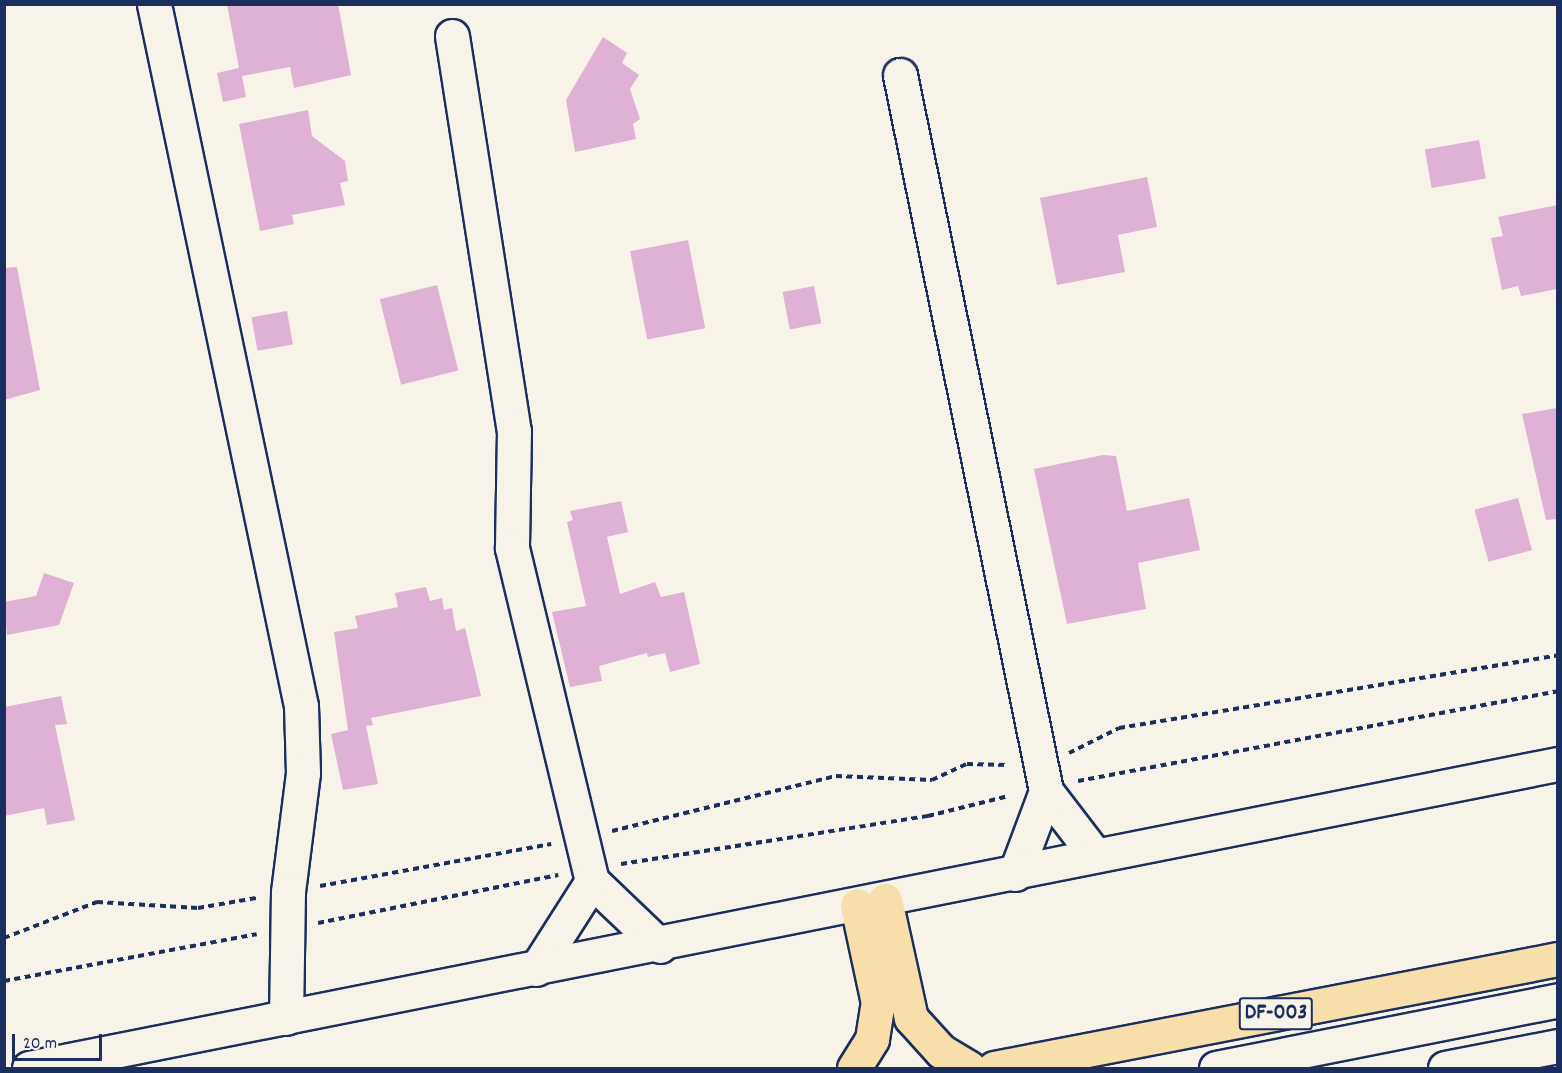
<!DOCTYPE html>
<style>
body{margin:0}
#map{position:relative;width:1562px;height:1073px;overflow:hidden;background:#f7f3e8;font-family:Dekko,sans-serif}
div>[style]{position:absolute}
.building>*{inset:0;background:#dfb1d4;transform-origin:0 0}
.path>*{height:4px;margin-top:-2px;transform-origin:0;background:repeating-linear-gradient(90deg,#1b2f5e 0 6px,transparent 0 10.5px)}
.roads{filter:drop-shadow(2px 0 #1b2f5e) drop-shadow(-2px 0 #1b2f5e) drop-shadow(0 2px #1b2f5e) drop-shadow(0 -2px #1b2f5e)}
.minor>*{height:33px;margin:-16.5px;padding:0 16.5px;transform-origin:16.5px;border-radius:16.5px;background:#f7f3e8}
.highway>*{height:33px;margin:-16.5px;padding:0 16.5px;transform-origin:16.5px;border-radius:16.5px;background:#f8deab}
span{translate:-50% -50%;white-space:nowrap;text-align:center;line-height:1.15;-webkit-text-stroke:5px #f7f3e8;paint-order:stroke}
.shield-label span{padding:2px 4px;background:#f7f3e8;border:2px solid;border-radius:4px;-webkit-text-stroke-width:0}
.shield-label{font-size:22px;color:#1b2f5e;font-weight:700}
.frame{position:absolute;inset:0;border:6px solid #1b2f5e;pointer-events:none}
.scale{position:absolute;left:12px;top:1034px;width:90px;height:27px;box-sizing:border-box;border:3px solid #1b2f5e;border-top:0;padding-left:8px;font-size:18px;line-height:21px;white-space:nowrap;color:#1b2f5e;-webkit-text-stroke:4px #f7f3e8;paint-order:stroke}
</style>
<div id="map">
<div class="building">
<i style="clip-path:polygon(227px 4px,338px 4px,351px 75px,294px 88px,290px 67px,242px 76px,246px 97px,223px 102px,217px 73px,239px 68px)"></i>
<i style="clip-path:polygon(603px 37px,627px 53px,622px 63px,639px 75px,630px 89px,640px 119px,633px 124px,636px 139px,575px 152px,566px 100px)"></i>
<i style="clip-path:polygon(308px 110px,312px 136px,345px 161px,348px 181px,340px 183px,345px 205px,292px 215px,294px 224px,260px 231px,239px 124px)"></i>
<i style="left:1479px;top:140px;width:39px;height:55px;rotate:80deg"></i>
<i style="clip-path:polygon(1147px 177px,1157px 227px,1118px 235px,1125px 272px,1057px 285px,1040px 198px)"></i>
<i style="clip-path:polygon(1557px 205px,1557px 289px,1521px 296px,1518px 286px,1502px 290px,1491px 238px,1503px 236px,1498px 217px)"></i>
<i style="left:688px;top:240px;width:90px;height:59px;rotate:79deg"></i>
<i style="clip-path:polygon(17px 267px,40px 390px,4px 400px,4px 268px)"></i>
<i style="left:437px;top:285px;width:88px;height:59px;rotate:76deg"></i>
<i style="left:814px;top:286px;width:38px;height:32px;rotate:79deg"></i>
<i style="left:287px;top:311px;width:34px;height:36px;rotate:80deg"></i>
<i style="clip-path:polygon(1557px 408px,1557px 519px,1546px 520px,1522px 414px)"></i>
<i style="clip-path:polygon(1103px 455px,1116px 456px,1127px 511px,1189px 498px,1200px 550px,1138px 563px,1146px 609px,1067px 624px,1034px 469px)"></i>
<i style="left:1518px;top:498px;width:54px;height:45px;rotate:75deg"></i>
<i style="clip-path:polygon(621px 501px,628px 532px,607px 537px,620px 594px,655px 582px,661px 597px,684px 592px,700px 664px,670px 672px,665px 653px,648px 657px,647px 653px,599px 666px,602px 681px,570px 687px,552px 612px,586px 606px,567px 522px,573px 520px,570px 511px)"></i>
<i style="clip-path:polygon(44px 573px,74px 583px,59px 625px,7px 635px,4px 602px,36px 596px)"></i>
<i style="clip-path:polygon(426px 587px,430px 601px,442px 598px,444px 610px,452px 608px,456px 631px,465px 628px,481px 696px,371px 718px,373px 725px,366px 726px,378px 784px,343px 790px,331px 734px,348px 730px,334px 632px,358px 628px,355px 616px,398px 607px,395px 593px)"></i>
<i style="clip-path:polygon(61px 696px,67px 724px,55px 725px,75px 820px,47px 825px,44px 808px,4px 816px,4px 707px)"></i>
</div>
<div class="path">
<i style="left:1069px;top:753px;width:56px;rotate:-26.6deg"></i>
<i style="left:1119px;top:728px;width:445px;rotate:-9.4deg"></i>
<i style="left:1078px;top:781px;width:488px;rotate:-10.6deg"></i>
<i style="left:612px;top:831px;width:231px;rotate:-13.8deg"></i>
<i style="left:836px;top:776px;width:96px;rotate:2.4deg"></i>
<i style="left:932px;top:780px;width:38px;rotate:-25deg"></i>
<i style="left:967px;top:764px;width:41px;rotate:1.4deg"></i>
<i style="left:621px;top:864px;width:311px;rotate:-8.9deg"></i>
<i style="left:928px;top:816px;width:83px;rotate:-13.9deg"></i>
<i style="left:320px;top:886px;width:235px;rotate:-10.3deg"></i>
<i style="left:318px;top:923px;width:245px;rotate:-11.3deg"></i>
<i style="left:4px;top:938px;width:100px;rotate:-21.2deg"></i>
<i style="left:97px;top:902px;width:101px;rotate:3.4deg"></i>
<i style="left:198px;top:908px;width:59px;rotate:-9.8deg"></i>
<i style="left:4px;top:981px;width:257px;rotate:-10.5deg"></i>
</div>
<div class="roads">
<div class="minor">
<i style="left:154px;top:4px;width:717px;rotate:78.17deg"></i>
<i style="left:301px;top:706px;width:67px;rotate:88.3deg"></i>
<i style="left:303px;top:773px;width:120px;rotate:97.2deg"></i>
<i style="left:288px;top:892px;width:126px;rotate:90.9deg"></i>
<i style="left:452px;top:36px;width:400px;rotate:81.1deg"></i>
<i style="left:514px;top:431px;width:117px;rotate:91deg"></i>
<i style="left:512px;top:548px;width:342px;rotate:76.5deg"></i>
<i style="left:592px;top:881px;width:94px;rotate:43.7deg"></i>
<i style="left:900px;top:75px;width:731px;rotate:78.47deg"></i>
<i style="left:1046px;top:791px;width:81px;rotate:52.6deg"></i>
<i style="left:1015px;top:874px;width:89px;rotate:-69.5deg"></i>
<i style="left:536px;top:969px;width:104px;rotate:-57.5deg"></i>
<i style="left:29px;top:1068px;width:1559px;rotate:-11.25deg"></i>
<i style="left:1216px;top:1068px;width:349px;rotate:-11.2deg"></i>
<i style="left:1445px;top:1068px;width:115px;rotate:-11deg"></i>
</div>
<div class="highway">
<i style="left:885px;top:900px;width:121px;rotate:77.6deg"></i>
<i style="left:911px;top:1018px;width:45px;rotate:47.7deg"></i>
<i style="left:941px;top:1051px;width:33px;rotate:31deg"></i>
<i style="left:854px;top:1068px;width:34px;rotate:-58deg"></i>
<i style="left:872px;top:1039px;width:36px;rotate:-81deg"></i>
<i style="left:878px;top:1003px;width:100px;rotate:-102.1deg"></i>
<i style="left:994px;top:1068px;width:574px;rotate:-10.94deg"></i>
</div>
</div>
<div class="shield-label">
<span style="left:1276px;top:1014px">DF-003</span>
</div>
<div class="frame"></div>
<div class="scale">20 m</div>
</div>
